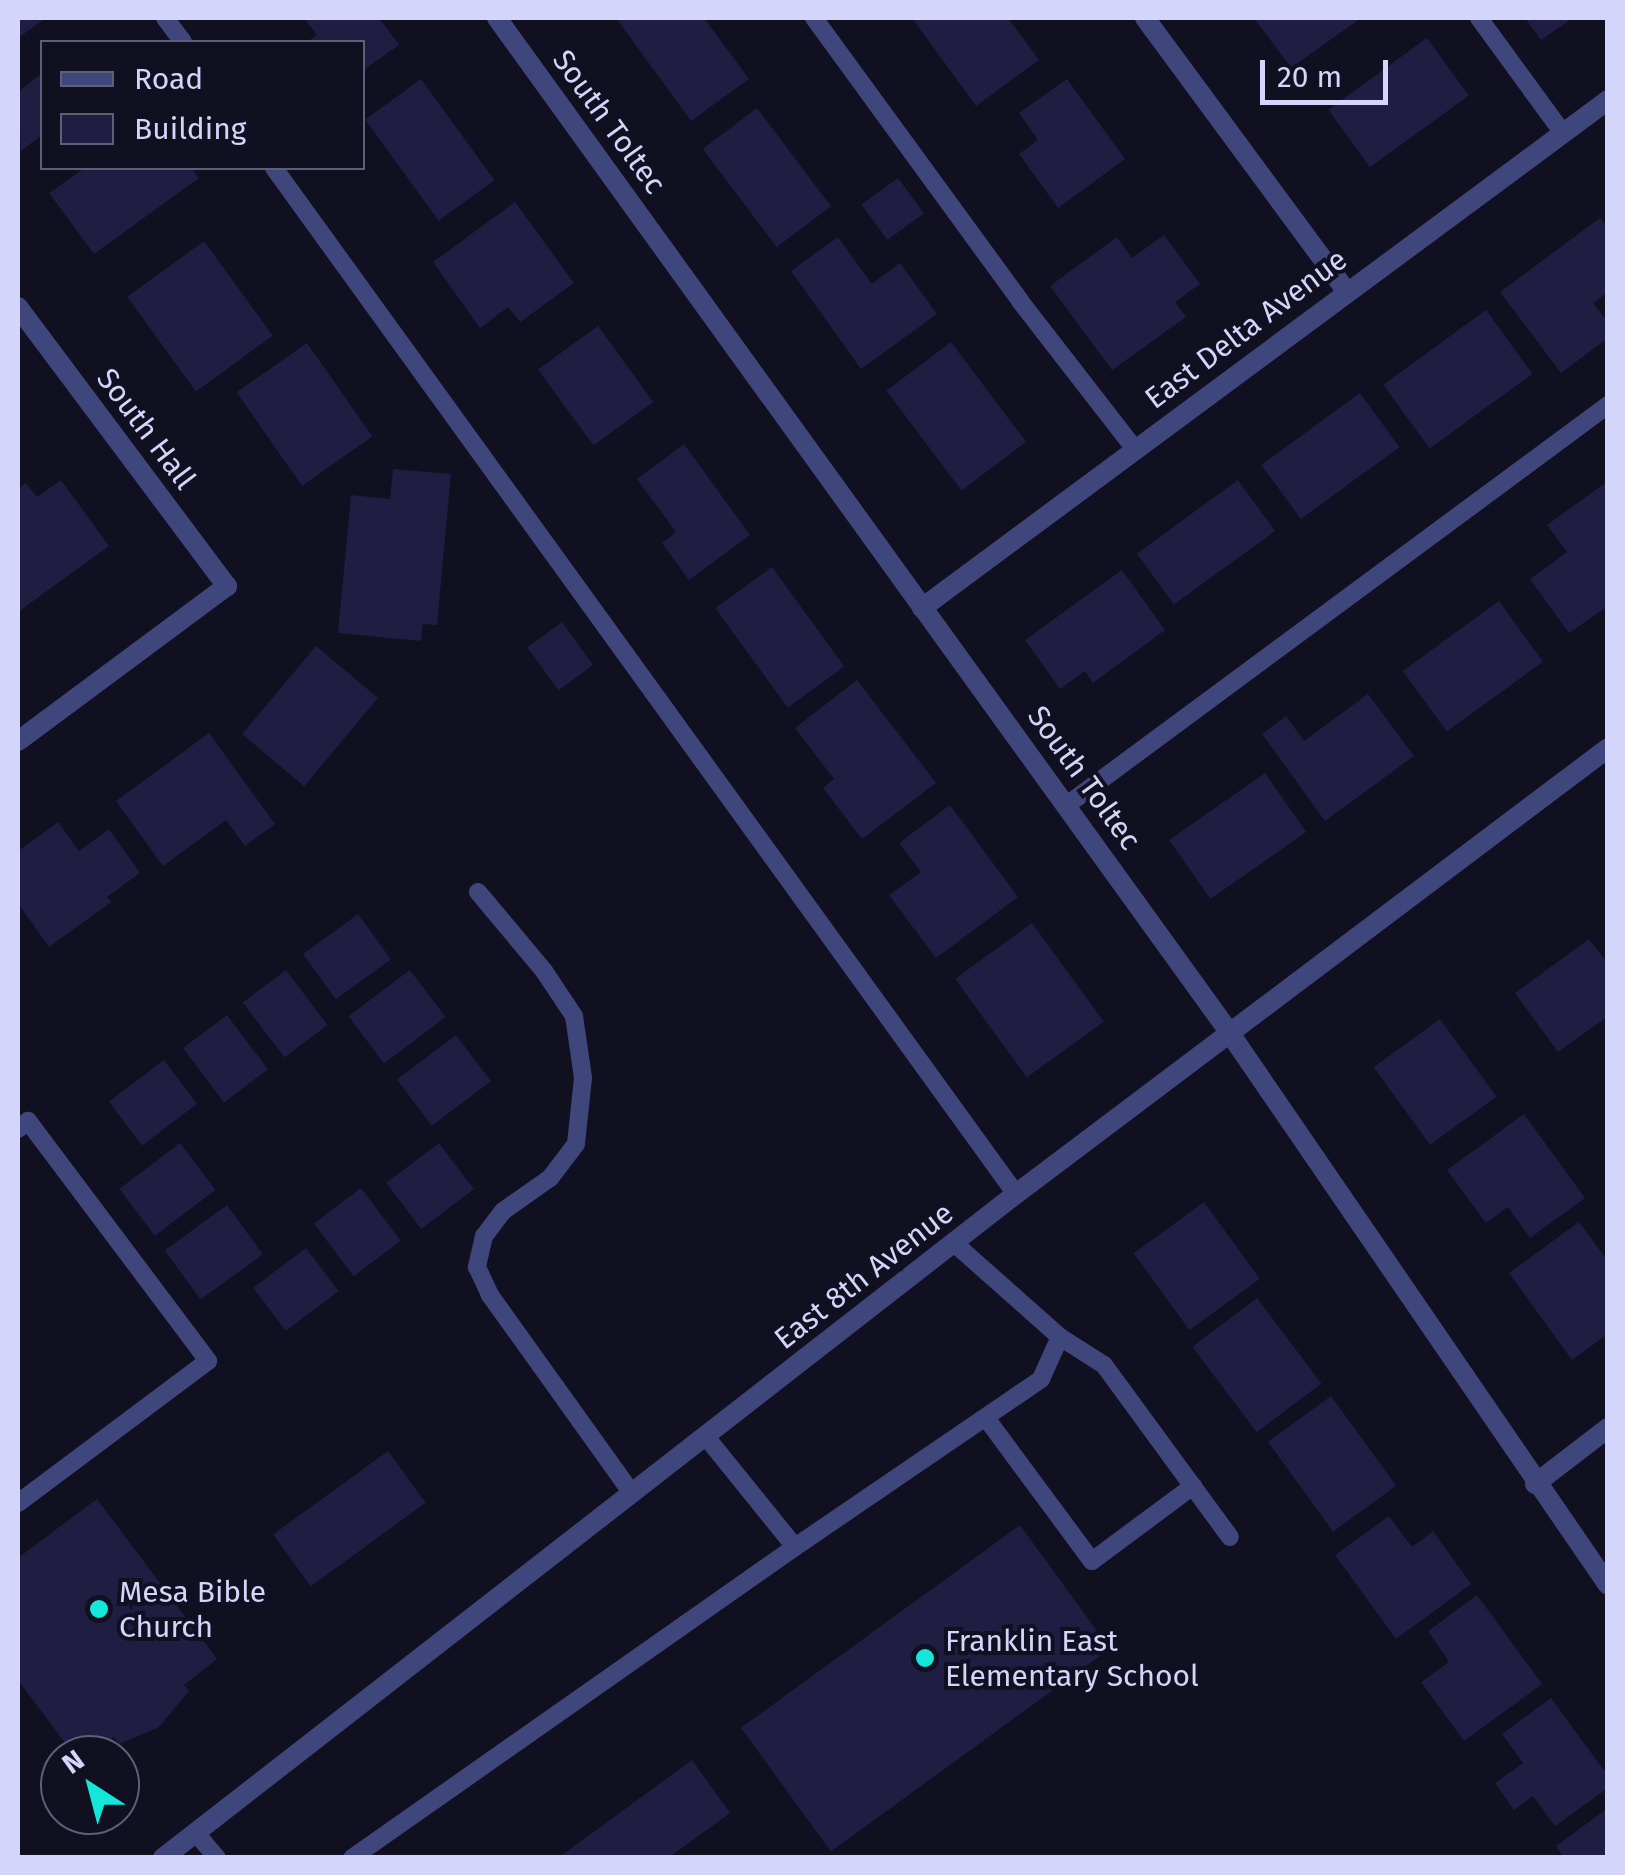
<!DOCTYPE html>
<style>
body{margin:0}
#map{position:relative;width:1625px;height:1875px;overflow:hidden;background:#101021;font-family:"Fira Sans",sans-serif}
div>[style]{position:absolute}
.building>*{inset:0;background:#1f1d41;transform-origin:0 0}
.service>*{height:18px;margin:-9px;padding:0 9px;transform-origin:9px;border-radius:9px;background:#3f467c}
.minor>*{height:20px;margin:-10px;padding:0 10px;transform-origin:10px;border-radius:10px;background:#3f467c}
.dots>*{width:28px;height:28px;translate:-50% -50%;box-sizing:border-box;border:5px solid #101021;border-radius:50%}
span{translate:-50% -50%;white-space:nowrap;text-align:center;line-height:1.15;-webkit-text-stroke:8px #101021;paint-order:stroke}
.street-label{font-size:30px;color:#d4d5fb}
.poi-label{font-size:30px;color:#d4d5fb}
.left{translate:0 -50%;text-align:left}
.frame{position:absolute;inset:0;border:20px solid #d4d5fb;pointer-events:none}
.legend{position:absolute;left:40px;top:40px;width:325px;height:130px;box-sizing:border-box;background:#101021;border:2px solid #5e5f78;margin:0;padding:12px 18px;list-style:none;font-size:30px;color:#d4d5fb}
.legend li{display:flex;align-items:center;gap:20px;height:50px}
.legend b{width:50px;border:2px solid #5e5f78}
.north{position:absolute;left:40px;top:1735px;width:100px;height:100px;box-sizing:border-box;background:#101021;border:2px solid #5e5f78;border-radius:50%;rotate:324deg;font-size:28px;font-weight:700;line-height:40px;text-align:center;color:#d4d5fb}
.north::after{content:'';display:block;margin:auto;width:35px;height:45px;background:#14e6da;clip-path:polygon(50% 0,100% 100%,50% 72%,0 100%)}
.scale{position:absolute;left:1260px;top:60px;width:128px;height:45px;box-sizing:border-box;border:5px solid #d4d5fb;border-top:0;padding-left:12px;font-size:30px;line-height:35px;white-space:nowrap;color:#d4d5fb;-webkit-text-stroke:8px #101021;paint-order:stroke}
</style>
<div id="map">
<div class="building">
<i style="clip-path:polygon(18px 18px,46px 18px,18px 38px)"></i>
<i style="clip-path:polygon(304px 18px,379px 18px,399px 45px,362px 71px,362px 42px,307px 42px,317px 35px)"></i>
<i style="clip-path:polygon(616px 18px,704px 18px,749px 79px,691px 121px)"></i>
<i style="clip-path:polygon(912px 18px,1008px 18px,1039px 60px,976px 106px)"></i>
<i style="clip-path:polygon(1254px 18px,1361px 18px,1291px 68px)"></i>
<i style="clip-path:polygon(1525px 18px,1573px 18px,1541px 40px)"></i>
<i style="left:1427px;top:38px;width:71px;height:122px;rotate:54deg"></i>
<i style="clip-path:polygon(42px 73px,42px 135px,21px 151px,18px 92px)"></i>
<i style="left:421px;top:79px;width:125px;height:69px;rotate:54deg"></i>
<i style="clip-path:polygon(1067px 79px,1125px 159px,1058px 208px,1019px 154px,1038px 140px,1019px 113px)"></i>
<i style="left:757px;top:108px;width:123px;height:68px;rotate:53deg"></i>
<i style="clip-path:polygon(85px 168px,191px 168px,199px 178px,94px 254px,49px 193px)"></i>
<i style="left:898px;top:178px;width:44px;height:45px;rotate:54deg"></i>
<i style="clip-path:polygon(515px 202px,574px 283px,520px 322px,508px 307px,480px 328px,433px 262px)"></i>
<i style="clip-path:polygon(1600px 218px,1608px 229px,1608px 292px,1593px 303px,1608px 322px,1608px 338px,1561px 373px,1500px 292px)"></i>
<i style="clip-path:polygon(1164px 235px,1200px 284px,1175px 302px,1186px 317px,1112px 370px,1050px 286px,1117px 237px,1132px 258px)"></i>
<i style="clip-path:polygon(838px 237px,872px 284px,900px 263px,937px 314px,861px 369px,791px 271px)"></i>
<i style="left:204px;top:241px;width:117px;height:95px;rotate:54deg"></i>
<i style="left:1486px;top:310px;width:79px;height:127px;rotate:54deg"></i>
<i style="left:598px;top:326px;width:94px;height:74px;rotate:54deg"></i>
<i style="left:951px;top:342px;width:125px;height:81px;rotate:53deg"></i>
<i style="left:307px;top:343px;width:114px;height:86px;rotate:55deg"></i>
<i style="left:1360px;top:393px;width:67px;height:122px;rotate:54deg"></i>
<i style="clip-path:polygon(684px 444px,750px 535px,689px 580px,662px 543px,676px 532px,637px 479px)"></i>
<i style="clip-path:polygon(393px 469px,451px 474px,437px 625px,423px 624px,421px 641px,338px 633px,351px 495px,390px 499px)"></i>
<i style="clip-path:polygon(61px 480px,109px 546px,18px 612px,18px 489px,26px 483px,37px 497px)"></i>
<i style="left:1238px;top:480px;width:63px;height:125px;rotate:54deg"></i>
<i style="clip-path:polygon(1608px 481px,1608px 606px,1569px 633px,1530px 579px,1567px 552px,1547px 525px)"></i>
<i style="left:772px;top:567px;width:123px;height:70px;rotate:54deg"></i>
<i style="clip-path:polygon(1122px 570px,1165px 630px,1093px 683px,1085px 671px,1060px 689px,1025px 640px)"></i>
<i style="left:1499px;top:601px;width:75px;height:119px;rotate:54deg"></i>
<i style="left:562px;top:622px;width:53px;height:43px;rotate:54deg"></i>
<i style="left:316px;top:646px;width:81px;height:115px;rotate:40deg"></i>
<i style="clip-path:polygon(857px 680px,936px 783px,862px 839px,823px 788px,834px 779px,795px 728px)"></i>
<i style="clip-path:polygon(1368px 694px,1414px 756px,1325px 821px,1262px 734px,1286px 716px,1304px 741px)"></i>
<i style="clip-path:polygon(209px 733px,275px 824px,245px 846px,226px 820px,163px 866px,116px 801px)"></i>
<i style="left:1265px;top:773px;width:72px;height:117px;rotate:55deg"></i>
<i style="clip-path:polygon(950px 805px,1018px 897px,936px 958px,889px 895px,921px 872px,899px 843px)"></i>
<i style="clip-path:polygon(58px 822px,79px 851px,109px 829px,140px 873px,107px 897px,111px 902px,49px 947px,18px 903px,18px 851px)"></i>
<i style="left:358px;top:914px;width:56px;height:68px;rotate:54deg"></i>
<i style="left:1032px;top:923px;width:122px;height:95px;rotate:54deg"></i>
<i style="clip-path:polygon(1589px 939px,1608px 964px,1608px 1016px,1558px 1052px,1515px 993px)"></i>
<i style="left:286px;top:970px;width:69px;height:54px;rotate:53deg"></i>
<i style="left:410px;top:970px;width:59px;height:77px;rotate:53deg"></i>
<i style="left:227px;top:1015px;width:68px;height:55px;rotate:53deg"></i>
<i style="left:1440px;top:1019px;width:96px;height:82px;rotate:54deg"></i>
<i style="left:456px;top:1035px;width:58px;height:74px;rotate:53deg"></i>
<i style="left:164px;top:1060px;width:55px;height:69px;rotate:53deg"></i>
<i style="clip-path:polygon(1524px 1114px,1585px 1198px,1530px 1238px,1508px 1207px,1486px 1223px,1447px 1170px)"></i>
<i style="left:180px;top:1143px;width:59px;height:76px;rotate:53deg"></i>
<i style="left:439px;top:1143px;width:58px;height:66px;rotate:53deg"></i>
<i style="left:361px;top:1188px;width:66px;height:59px;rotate:53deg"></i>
<i style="left:1204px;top:1202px;width:95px;height:87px;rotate:54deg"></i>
<i style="left:227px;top:1205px;width:61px;height:77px;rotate:54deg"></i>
<i style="clip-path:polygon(1579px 1222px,1608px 1261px,1608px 1334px,1572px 1360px,1509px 1273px)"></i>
<i style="left:306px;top:1248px;width:54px;height:66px;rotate:53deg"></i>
<i style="left:1257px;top:1298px;width:107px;height:81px;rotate:53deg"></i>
<i style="left:1331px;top:1396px;width:111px;height:78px;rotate:54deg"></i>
<i style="left:388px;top:1451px;width:64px;height:142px;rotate:54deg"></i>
<i style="clip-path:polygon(97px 1499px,217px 1659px,184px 1685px,189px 1691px,159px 1727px,119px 1744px,114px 1737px,89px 1755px,74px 1755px,18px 1680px,18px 1558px)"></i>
<i style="clip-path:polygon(1389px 1516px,1412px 1547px,1433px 1531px,1471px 1584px,1396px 1639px,1335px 1555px)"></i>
<i style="left:1020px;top:1525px;width:153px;height:345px;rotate:54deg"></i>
<i style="clip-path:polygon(1477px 1595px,1542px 1684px,1464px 1741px,1421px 1682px,1449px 1662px,1428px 1631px)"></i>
<i style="clip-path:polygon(1551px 1698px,1608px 1776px,1608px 1788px,1555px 1826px,1533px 1796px,1514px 1810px,1495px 1783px,1523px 1763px,1502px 1734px)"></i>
<i style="clip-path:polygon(692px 1760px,730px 1813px,668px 1858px,558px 1858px)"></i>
<i style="clip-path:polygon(1608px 1808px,1608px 1858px,1564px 1858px,1556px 1846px)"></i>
</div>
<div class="service">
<i style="left:165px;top:18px;width:30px;rotate:53deg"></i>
<i style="left:814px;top:18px;width:350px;rotate:53.9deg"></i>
<i style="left:1020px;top:301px;width:187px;rotate:52.2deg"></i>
<i style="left:1479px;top:18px;width:142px;rotate:53.9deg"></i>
<i style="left:274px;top:168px;width:1266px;rotate:54.13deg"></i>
<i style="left:1067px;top:805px;width:673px;rotate:-36.48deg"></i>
<i style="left:478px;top:892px;width:103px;rotate:50.1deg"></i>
<i style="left:544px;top:971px;width:54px;rotate:56.3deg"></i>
<i style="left:574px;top:1016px;width:63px;rotate:81.7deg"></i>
<i style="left:583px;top:1078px;width:66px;rotate:96.1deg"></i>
<i style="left:576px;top:1144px;width:43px;rotate:127.4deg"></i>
<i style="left:550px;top:1178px;width:57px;rotate:144.9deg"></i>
<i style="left:503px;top:1211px;width:31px;rotate:127deg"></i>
<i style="left:484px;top:1236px;width:32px;rotate:103deg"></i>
<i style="left:477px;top:1267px;width:31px;rotate:65deg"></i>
<i style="left:490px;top:1295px;width:244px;rotate:54.4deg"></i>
<i style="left:18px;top:1129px;width:13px;rotate:-39deg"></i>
<i style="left:28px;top:1121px;width:300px;rotate:53.1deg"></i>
<i style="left:208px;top:1361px;width:237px;rotate:143.2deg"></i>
<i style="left:954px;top:1243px;width:142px;rotate:41.6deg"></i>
<i style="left:1060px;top:1337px;width:52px;rotate:32.5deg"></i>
<i style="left:1104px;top:1365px;width:213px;rotate:53.8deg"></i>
<i style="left:986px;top:1418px;width:178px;rotate:53.5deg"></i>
<i style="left:1092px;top:1561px;width:126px;rotate:-36.6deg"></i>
<i style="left:795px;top:1547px;width:298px;rotate:-34.3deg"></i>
<i style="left:1041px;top:1379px;width:46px;rotate:-65.7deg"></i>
<i style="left:196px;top:1833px;width:33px;rotate:50deg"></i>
<i style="left:352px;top:1858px;width:541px;rotate:-35.07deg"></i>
<i style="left:795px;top:1547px;width:140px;rotate:-128.9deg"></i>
</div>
<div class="minor">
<i style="left:497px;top:18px;width:1251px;rotate:54.17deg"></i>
<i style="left:1229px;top:1032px;width:670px;rotate:55.58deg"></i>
<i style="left:1145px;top:18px;width:340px;rotate:53.6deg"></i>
<i style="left:18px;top:307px;width:349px;rotate:53.2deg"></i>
<i style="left:227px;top:586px;width:260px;rotate:143.4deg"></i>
<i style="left:922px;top:608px;width:854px;rotate:-36.52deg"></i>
<i style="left:1535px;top:1484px;width:92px;rotate:-37.5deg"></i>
<i style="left:163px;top:1858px;width:1081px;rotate:-37.9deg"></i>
<i style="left:1016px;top:1194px;width:741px;rotate:-36.99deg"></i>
</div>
<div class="dots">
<i style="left:99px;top:1609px;background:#14e6da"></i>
<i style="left:925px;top:1658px;background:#14e6da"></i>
</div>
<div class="street-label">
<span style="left:609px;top:122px;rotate:54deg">South Toltec</span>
<span style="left:1246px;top:329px;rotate:-37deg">East Delta Avenue</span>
<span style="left:146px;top:429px;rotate:53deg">South Hall</span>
<span style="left:1084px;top:778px;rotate:54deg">South Toltec</span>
<span style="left:864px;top:1276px;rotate:-38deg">East 8th Avenue</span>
</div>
<div class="poi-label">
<span class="left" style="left:119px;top:1609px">Mesa Bible<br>Church</span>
<span class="left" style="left:945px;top:1658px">Franklin East<br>Elementary School</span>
</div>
<div class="frame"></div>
<ul class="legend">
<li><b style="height:12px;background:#3f467c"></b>Road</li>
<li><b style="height:28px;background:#1f1d41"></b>Building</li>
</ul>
<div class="north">N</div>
<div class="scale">20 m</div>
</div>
